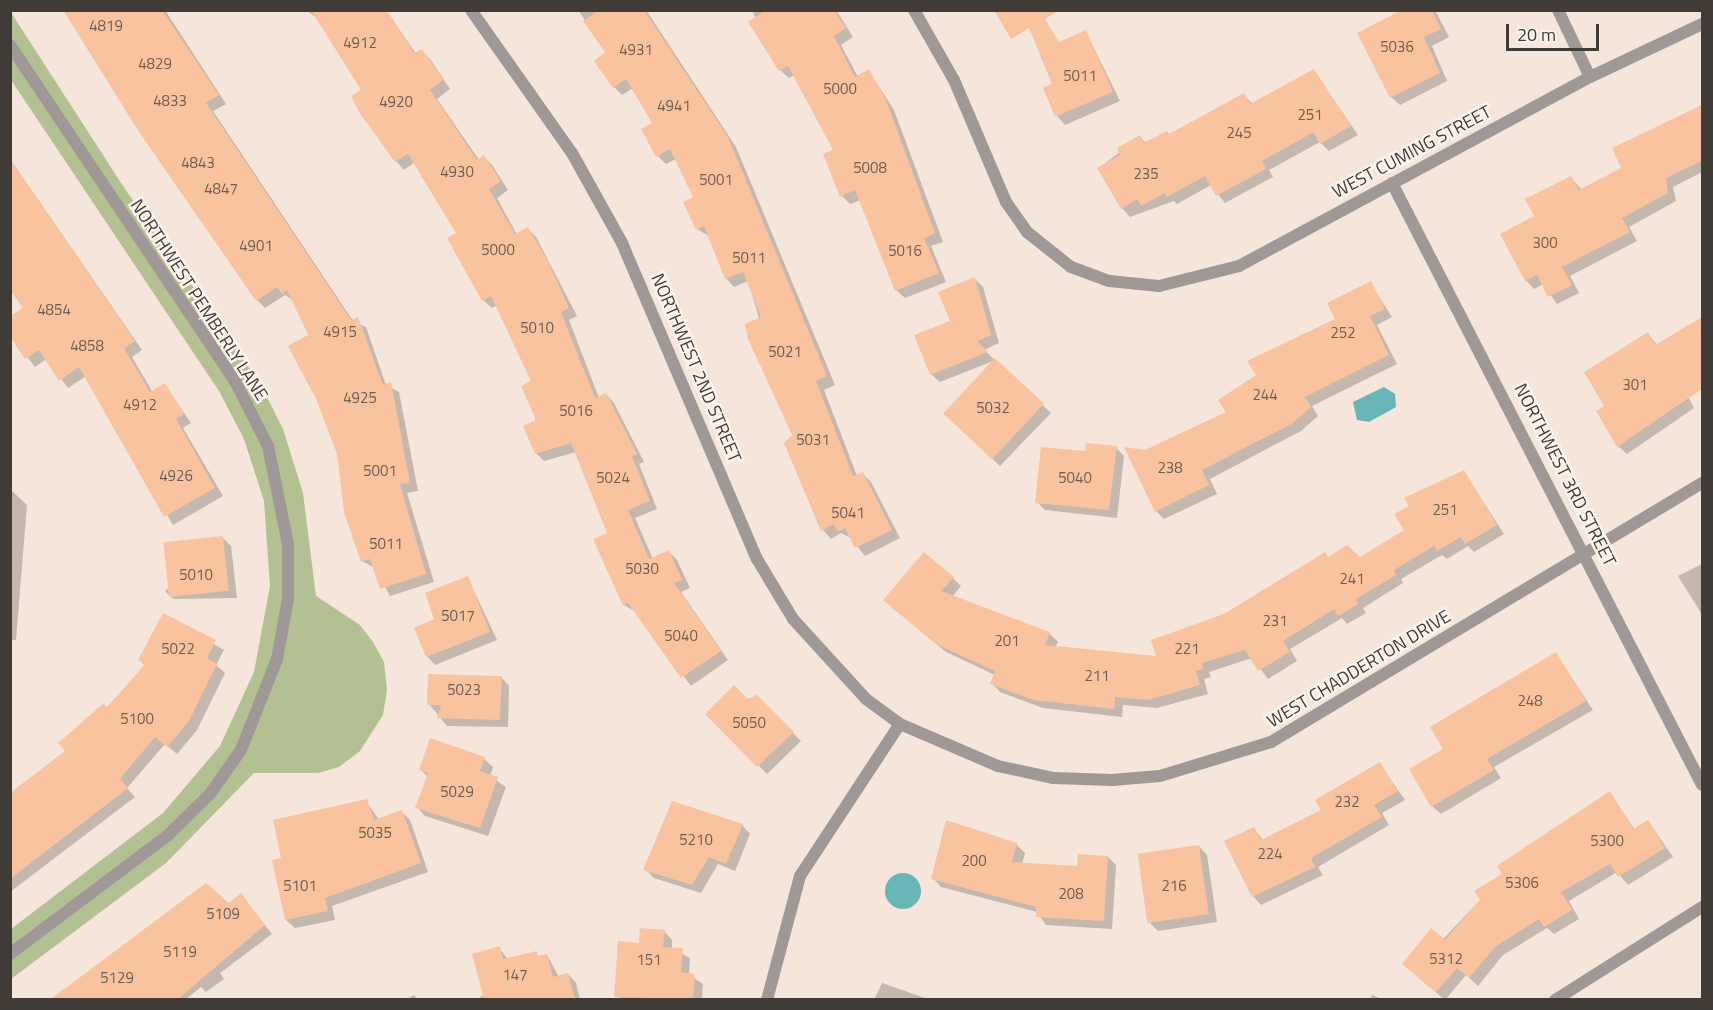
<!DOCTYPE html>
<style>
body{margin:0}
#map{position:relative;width:1713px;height:1010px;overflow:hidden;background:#f5e5da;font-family:"Titillium Web",sans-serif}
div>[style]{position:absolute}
.green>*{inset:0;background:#b3c092}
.water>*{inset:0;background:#68b6b8}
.round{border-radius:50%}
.shadow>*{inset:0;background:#0003}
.building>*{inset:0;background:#f9c3a0;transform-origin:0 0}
.service>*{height:12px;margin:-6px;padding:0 6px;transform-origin:6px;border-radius:6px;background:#a09797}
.minor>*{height:12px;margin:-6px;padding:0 6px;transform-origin:6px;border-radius:6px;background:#a09797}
span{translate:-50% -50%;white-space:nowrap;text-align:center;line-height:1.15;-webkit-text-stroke:5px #fdf3ed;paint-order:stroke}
.number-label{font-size:15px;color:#6f5d51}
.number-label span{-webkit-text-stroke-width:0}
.street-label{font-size:18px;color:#413b37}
.frame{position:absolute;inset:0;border:12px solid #413b37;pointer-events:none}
.scale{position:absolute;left:1506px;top:24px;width:93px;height:27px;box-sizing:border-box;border:3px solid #413b37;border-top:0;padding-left:8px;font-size:18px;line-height:21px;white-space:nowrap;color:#413b37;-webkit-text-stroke:4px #fdf3ed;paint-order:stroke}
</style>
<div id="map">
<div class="green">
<i style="clip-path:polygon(10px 11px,123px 186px,261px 385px,283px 429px,303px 493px,316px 596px,360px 625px,373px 642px,384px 662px,387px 690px,383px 715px,360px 751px,339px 767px,318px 773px,254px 773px,166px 863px,11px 979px,11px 929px,163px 813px,220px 746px,254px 672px,270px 586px,264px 501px,244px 439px,219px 391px,11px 80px)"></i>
</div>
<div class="water">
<i style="clip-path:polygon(1384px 387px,1395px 394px,1396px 407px,1369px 422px,1357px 420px,1353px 402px)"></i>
<i class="round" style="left:885px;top:873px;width:36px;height:36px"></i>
</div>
<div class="shadow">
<i style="clip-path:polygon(64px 10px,165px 10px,226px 104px,213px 111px,353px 321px,366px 327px,386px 385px,399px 392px,418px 491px,407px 493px,434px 582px,390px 596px,375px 568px,362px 561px,310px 336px,293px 300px,285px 295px,265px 308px,257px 300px)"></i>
<i style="clip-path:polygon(306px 10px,386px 10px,416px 54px,421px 51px,430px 59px,450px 89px,437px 99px,479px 160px,484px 157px,492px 165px,508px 190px,497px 198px,517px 235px,528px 229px,536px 237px,577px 316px,569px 320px,599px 398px,606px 394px,614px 403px,644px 462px,639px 464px,657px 509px,635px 518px,653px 559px,669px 552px,677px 560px,690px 588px,681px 592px,728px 660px,691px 686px,636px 612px,624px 605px,609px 533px,576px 452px,544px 461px,536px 453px,534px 382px,497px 305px,492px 308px,483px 300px,458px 233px,415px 162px,404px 170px,396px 161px,363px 90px,318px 19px)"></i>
<i style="clip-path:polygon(578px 10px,646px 10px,736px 147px,835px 385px,824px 390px,857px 476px,862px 473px,871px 482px,900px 538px,865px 556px,851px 538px,841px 533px,831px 539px,823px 530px,785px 443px,794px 436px,748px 281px,734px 287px,726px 278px,709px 236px,697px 229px,695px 198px,676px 159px,666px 164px,658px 156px,654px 124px,633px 88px,622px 95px,614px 87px,607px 53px)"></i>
<i style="clip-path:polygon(752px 10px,836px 10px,853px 37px,841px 45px,858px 77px,869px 71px,894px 110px,943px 242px,931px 246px,946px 282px,905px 298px,896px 290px,861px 200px,850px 204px,842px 196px,835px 150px,794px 75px,789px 78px,780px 70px)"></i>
<i style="clip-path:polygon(1405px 10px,1435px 10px,1449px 37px,1432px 46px,1447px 81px,1400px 105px,1391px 97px)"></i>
<i style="clip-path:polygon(1086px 32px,1120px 101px,1065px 125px,1057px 116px,1054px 85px)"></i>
<i style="clip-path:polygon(1314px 71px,1358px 135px,1329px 151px,1320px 142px,1269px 170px,1273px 177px,1225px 203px,1211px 185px,1177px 204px,1174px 201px,1130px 217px,1122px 208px,1099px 168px,1140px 137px,1147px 144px,1170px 136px,1243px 95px,1253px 104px)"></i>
<i style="clip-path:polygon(1702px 105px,1702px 172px,1673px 187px,1676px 201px,1629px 227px,1637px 241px,1570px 276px,1579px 293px,1557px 304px,1543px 284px,1534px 289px,1526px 280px,1536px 216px,1571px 178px,1582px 190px,1623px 169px,1614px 149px)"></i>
<i style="clip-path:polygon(10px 159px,142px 350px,132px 357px,153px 393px,165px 385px,191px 423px,183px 428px,223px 496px,173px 525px,86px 376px,68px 388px,46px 359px,35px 367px,10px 334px,25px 308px,10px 286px)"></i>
<i style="clip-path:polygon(975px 279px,983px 287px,999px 343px,984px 350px,1051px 413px,1000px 466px,944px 413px,993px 361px,940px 382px,931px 374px)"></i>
<i style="clip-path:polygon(1370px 283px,1392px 317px,1377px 325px,1397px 364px,1312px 406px,1318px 416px,1301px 431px,1210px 479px,1217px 494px,1164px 519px,1156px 511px,1145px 451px,1228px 413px,1337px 320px)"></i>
<i style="clip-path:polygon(1702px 318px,1702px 384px,1686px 393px,1694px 408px,1627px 454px,1618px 446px,1607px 407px,1648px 334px,1657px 345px)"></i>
<i style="clip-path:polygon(1116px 448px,1124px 456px,1117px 518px,1045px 510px,1037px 502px,1086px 453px)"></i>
<i style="clip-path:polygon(1464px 472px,1504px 534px,1474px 552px,1468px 546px,1447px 559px,1442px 555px,1401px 579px,1403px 583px,1363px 608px,1366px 613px,1347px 624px,1342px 618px,1290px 649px,1297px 661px,1268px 679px,1252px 658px,1209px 672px,1211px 677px,1204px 679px,1208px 694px,1157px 708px,1123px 705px,1122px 717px,1043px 708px,1000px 692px,992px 683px,995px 675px,946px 652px,893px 608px,953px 578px,961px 586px,952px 597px,1049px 633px,1058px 642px,1055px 648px,1158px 658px,1329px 558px,1360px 559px,1406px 531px)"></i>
<i style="clip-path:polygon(10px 489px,27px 505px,16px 640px,10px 640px)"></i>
<i style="clip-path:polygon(223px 538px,231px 546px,237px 598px,173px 599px,165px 591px)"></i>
<i style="clip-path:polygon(1702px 564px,1702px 612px,1701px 613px,1678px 576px)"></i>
<i style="clip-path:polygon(468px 578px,497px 640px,435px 665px,427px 656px,436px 620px)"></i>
<i style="clip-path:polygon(164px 615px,224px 650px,216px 665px,225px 673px,197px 730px,177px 754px,165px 744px,127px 788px,135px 797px,10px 892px,10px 795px,67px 751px,145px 666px,140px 660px)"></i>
<i style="clip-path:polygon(1556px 654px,1593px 710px,1494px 767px,1501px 778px,1441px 814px,1432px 806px,1445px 750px)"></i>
<i style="clip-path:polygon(501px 677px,509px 686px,508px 727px,447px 726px,429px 704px)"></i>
<i style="clip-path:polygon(756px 696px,801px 741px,767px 774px,707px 714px)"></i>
<i style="clip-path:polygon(484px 759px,493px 767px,490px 776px,506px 787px,488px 836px,425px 816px,417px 807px,428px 777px,420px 769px)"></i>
<i style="clip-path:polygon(1380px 764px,1405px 800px,1382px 813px,1389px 825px,1318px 867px,1323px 875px,1261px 905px,1253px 896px,1254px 829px,1264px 841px,1323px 811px)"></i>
<i style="clip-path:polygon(1610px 793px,1635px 830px,1648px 821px,1673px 857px,1628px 885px,1617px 872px,1569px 901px,1579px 919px,1554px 934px,1547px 928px,1503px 955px,1478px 986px,1466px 975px,1445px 1000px,1412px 972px,1504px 875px)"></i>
<i style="clip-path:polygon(366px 801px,379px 820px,402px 812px,410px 820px,428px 872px,332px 906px,335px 920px,295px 928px,286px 920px,283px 859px)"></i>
<i style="clip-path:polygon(742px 825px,750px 834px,735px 871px,718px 864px,701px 893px,654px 878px,645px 869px)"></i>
<i style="clip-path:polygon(1016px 844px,1025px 853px,1022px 864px,1079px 868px,1108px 857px,1116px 865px,1112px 929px,1046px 925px,1037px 912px,941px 887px,933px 878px)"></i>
<i style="clip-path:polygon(1199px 846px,1207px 855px,1217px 922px,1158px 931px,1150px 923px,1168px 851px)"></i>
<i style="clip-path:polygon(206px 885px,228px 905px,241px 895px,272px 934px,220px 973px,224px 979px,206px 992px,201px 987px,185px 1000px,54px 1000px)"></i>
<i style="clip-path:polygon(664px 931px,672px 940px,672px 949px,690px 958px,689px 975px,703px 984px,702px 1000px,619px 1000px,641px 944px)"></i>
<i style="clip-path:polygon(499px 948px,508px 959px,547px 955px,559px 977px,568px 974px,576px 983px,580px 1000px,475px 1000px,484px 995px)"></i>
<i style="clip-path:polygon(882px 983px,931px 1000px,874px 1000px)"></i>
<i style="clip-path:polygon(414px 995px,418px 1000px,405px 1000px)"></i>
<i style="clip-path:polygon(1372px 995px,1384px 1000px,1370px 1000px)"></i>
</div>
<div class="building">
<i style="clip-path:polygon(63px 10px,162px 10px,219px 95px,206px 103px,351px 320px,358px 317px,383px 385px,391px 382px,410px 483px,400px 484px,426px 574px,380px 589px,370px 559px,361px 562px,344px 512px,337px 454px,317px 401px,288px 346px,308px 335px,287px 290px,282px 294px,277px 287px,256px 301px,139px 132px)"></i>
<i style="clip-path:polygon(311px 10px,386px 10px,414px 53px,422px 49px,443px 80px,430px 90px,477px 160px,484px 155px,501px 181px,489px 189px,515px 234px,528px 227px,549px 263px,569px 308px,561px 312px,595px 398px,606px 393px,637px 454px,632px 456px,650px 501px,628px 510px,649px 559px,669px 550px,682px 580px,674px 583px,721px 651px,681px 678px,628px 603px,623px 606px,593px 539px,607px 533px,571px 443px,535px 454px,523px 426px,536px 420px,521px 386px,531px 381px,491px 296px,482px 301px,447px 238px,456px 233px,408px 154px,395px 162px,359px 112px,351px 96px,361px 90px)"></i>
<i style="clip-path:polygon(599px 10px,644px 10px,728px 137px,827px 376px,816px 381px,853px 476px,863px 472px,892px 530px,855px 548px,845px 528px,838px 532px,834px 524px,821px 531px,784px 443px,792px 435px,748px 339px,745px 324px,761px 317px,743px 272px,725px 279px,704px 226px,696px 230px,683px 202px,693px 197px,670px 149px,656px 157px,641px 129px,652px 123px,626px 79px,613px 88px,594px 61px,605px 52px,583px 21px)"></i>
<i style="clip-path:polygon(766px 10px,834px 10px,846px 28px,834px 36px,855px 77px,869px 69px,886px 100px,935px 233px,924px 238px,939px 273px,895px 291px,855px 190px,840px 197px,823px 154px,833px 150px,788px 66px,779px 71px,748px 22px)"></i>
<i style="clip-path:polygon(994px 10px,1060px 10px,1045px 19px,1059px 42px,1086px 30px,1113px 92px,1055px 117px,1043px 88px,1052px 84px,1029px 28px,1011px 39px)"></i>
<i style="clip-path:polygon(1402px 10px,1432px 10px,1441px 29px,1424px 37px,1440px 73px,1390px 98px,1357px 33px)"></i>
<i style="clip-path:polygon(1314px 69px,1351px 126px,1320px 144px,1314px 132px,1262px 161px,1266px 169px,1216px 196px,1205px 176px,1167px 197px,1165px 193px,1141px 206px,1137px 199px,1121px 209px,1097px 168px,1120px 155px,1117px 148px,1140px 135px,1144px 143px,1167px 131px,1169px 134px,1244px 93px,1250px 104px)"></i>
<i style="clip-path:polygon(1702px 105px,1702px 161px,1666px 178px,1668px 193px,1622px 218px,1630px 232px,1562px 267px,1572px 285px,1548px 297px,1537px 275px,1525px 281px,1500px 234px,1534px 216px,1525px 199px,1571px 176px,1579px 190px,1621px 168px,1612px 148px)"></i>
<i style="clip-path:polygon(10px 159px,135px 341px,124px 348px,150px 392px,165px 383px,184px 414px,176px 419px,215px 488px,164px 517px,79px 367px,59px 381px,39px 350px,25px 359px,10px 337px,10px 316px,23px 308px,10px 290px)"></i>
<i style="clip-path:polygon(975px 277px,991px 335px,977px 341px,988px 352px,930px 375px,914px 335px,950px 321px,938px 292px)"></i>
<i style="clip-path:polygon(1371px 281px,1385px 309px,1370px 316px,1389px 355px,1305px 397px,1311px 407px,1293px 423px,1202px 470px,1209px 485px,1155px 512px,1124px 447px,1145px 450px,1226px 412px,1218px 400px,1256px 375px,1247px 361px,1335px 319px,1327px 303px)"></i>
<i style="clip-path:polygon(1702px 317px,1702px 389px,1617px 447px,1596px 411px,1604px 406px,1584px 372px,1648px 332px,1655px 345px)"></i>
<i style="left:995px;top:358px;width:67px;height:76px;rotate:43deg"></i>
<i style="clip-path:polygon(1086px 443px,1117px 446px,1109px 510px,1035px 503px,1041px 447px,1085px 451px)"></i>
<i style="clip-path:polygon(1464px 470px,1497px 525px,1465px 544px,1461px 537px,1437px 551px,1434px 546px,1394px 570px,1396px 575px,1356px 599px,1358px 604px,1338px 616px,1334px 609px,1283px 641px,1290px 652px,1258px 671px,1245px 650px,1202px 663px,1203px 669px,1196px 671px,1200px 685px,1148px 700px,1115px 697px,1114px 709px,1033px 700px,990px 684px,995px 671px,936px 644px,883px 600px,924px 552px,954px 577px,941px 591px,1050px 632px,1045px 645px,1156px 656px,1151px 640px,1224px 614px,1325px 552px,1328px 557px,1347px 545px,1360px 557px,1404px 530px,1394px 514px,1409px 506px,1404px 498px)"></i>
<i style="left:223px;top:536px;width:55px;height:60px;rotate:84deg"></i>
<i style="clip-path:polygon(468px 576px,490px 632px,426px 657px,414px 628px,434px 619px,425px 593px)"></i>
<i style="clip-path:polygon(163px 613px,216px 640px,207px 658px,217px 664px,189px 721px,167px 747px,155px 737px,120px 779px,128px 788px,10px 879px,10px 793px,65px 751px,58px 743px,103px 704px,108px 707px,145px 664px,138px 660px)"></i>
<i style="clip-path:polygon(1556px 652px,1586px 701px,1487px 759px,1494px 770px,1431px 807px,1409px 769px,1443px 749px,1430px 727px)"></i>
<i style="clip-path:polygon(428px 674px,502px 676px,500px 720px,437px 718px,441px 705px,427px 705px)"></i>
<i style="clip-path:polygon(734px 685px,749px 700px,756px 694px,794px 732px,757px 767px,705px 714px)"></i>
<i style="clip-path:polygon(430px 738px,485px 757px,480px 771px,498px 777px,480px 828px,415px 808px,428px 773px,419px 770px)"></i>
<i style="clip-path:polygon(1380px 762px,1398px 791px,1374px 805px,1382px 817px,1311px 858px,1315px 867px,1252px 897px,1224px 841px,1254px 827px,1261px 840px,1321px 810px,1315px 800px)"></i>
<i style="clip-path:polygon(1610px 791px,1633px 829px,1648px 820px,1665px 848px,1618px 877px,1610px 864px,1561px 892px,1572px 910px,1544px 927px,1539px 919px,1495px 947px,1469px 978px,1457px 968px,1436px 992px,1402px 964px,1431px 928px,1445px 940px,1480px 900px,1474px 891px,1502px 874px,1497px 866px)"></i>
<i style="clip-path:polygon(367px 799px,374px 820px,402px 810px,421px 863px,325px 898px,328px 911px,285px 920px,272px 860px,281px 858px,273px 820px)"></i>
<i style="clip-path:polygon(672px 801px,743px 824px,726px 864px,709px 857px,692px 885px,643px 870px)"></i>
<i style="clip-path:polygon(946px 820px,1017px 843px,1012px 862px,1077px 866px,1078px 854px,1108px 856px,1104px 921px,1036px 917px,1036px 907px,931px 879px)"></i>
<i style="left:1199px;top:845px;width:70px;height:62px;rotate:82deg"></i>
<i style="clip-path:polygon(206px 883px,229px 903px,241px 893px,265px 925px,178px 999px,51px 999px)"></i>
<i style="clip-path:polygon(640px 928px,665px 930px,663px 947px,683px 948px,681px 972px,695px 974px,693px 999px,614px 997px,618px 941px,639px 943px)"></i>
<i style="clip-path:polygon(500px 946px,503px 959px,537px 951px,538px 956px,547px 954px,553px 977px,568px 973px,575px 999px,484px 999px,472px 954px)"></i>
</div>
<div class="service">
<i style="left:10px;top:45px;width:404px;rotate:56.2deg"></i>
<i style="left:235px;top:381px;width:73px;rotate:63.1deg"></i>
<i style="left:268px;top:446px;width:100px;rotate:78.5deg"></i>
<i style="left:288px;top:544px;width:55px;rotate:90deg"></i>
<i style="left:288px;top:599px;width:61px;rotate:100.4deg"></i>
<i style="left:277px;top:659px;width:98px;rotate:111.6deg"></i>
<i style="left:241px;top:750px;width:54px;rotate:125.2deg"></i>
<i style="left:210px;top:794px;width:60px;rotate:135.7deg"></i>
<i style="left:167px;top:836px;width:196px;rotate:143.1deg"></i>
</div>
<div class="minor">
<i style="left:471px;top:10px;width:175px;rotate:54.8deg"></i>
<i style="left:572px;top:153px;width:103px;rotate:60.9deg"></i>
<i style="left:622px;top:243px;width:344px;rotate:66.9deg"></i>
<i style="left:757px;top:559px;width:70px;rotate:59deg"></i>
<i style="left:793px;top:619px;width:108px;rotate:47.6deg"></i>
<i style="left:866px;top:699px;width:42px;rotate:36.3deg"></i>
<i style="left:900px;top:724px;width:107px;rotate:23.2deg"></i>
<i style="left:998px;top:766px;width:56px;rotate:12.3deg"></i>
<i style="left:1053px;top:778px;width:59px;rotate:1.9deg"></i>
<i style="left:1112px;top:780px;width:48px;rotate:-4.8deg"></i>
<i style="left:1160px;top:776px;width:116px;rotate:-17deg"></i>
<i style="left:1271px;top:742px;width:503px;rotate:-31deg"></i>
<i style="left:914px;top:10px;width:81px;rotate:60.3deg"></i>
<i style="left:954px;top:80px;width:133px;rotate:66.9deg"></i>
<i style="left:1006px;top:202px;width:37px;rotate:55deg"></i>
<i style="left:1027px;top:232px;width:56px;rotate:38.5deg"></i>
<i style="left:1071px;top:267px;width:40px;rotate:20.2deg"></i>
<i style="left:1109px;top:281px;width:50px;rotate:5.7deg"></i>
<i style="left:1159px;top:286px;width:82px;rotate:-14deg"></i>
<i style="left:1239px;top:266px;width:399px;rotate:-28.3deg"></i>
<i style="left:1590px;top:77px;width:124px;rotate:-25.3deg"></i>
<i style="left:1558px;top:10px;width:74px;rotate:64.5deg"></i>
<i style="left:1392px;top:183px;width:677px;rotate:62.75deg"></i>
<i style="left:767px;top:1000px;width:128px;rotate:-75.1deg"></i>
<i style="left:800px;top:876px;width:182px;rotate:-56.7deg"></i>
<i style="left:1555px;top:1000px;width:174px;rotate:-32.3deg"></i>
</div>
<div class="number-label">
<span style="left:106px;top:26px">4819</span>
<span style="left:360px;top:43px">4912</span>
<span style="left:1397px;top:47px">5036</span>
<span style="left:636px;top:50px">4931</span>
<span style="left:155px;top:64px">4829</span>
<span style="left:1080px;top:76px">5011</span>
<span style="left:840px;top:89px">5000</span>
<span style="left:170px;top:101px">4833</span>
<span style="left:396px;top:102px">4920</span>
<span style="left:674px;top:106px">4941</span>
<span style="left:1310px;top:115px">251</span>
<span style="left:1239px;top:133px">245</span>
<span style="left:198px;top:163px">4843</span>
<span style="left:870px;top:168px">5008</span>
<span style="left:457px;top:172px">4930</span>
<span style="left:1146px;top:174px">235</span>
<span style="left:716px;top:180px">5001</span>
<span style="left:221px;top:189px">4847</span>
<span style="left:1545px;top:243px">300</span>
<span style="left:256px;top:246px">4901</span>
<span style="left:498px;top:250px">5000</span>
<span style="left:905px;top:251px">5016</span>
<span style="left:749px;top:258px">5011</span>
<span style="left:54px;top:310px">4854</span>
<span style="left:537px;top:328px">5010</span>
<span style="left:340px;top:332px">4915</span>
<span style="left:1343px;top:333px">252</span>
<span style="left:87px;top:346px">4858</span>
<span style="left:785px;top:352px">5021</span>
<span style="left:1635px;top:385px">301</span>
<span style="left:1265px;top:395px">244</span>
<span style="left:360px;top:398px">4925</span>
<span style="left:140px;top:405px">4912</span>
<span style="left:993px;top:408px">5032</span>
<span style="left:576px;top:411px">5016</span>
<span style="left:813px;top:440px">5031</span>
<span style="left:1170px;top:468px">238</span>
<span style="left:380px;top:471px">5001</span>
<span style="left:176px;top:476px">4926</span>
<span style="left:613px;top:478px">5024</span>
<span style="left:1075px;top:478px">5040</span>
<span style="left:1445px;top:510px">251</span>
<span style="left:848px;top:513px">5041</span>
<span style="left:386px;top:544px">5011</span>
<span style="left:642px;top:569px">5030</span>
<span style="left:196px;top:575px">5010</span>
<span style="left:1352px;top:579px">241</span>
<span style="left:458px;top:616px">5017</span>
<span style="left:1275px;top:621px">231</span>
<span style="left:681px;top:636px">5040</span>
<span style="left:1007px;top:641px">201</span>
<span style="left:178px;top:649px">5022</span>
<span style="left:1187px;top:649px">221</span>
<span style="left:1097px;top:676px">211</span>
<span style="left:464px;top:690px">5023</span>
<span style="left:1530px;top:701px">248</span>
<span style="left:137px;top:719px">5100</span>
<span style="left:749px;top:723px">5050</span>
<span style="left:457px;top:792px">5029</span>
<span style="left:1347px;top:802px">232</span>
<span style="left:375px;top:833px">5035</span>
<span style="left:696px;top:840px">5210</span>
<span style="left:1607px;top:841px">5300</span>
<span style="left:1270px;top:854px">224</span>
<span style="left:974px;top:861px">200</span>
<span style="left:1522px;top:883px">5306</span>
<span style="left:300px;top:886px">5101</span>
<span style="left:1174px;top:886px">216</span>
<span style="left:1071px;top:894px">208</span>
<span style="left:223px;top:914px">5109</span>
<span style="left:180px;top:952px">5119</span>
<span style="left:1446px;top:959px">5312</span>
<span style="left:649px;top:960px">151</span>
<span style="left:515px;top:975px">147</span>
<span style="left:117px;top:978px">5129</span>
</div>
<div class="street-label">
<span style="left:1412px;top:152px;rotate:-28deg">WEST CUMING STREET</span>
<span style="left:199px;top:300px;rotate:57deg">NORTHWEST PEMBERLY LANE</span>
<span style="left:696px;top:368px;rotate:67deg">NORTHWEST 2ND STREET</span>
<span style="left:1565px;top:475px;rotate:63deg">NORTHWEST 3RD STREET</span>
<span style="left:1359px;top:669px;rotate:-31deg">WEST CHADDERTON DRIVE</span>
</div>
<div class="frame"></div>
<div class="scale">20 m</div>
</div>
